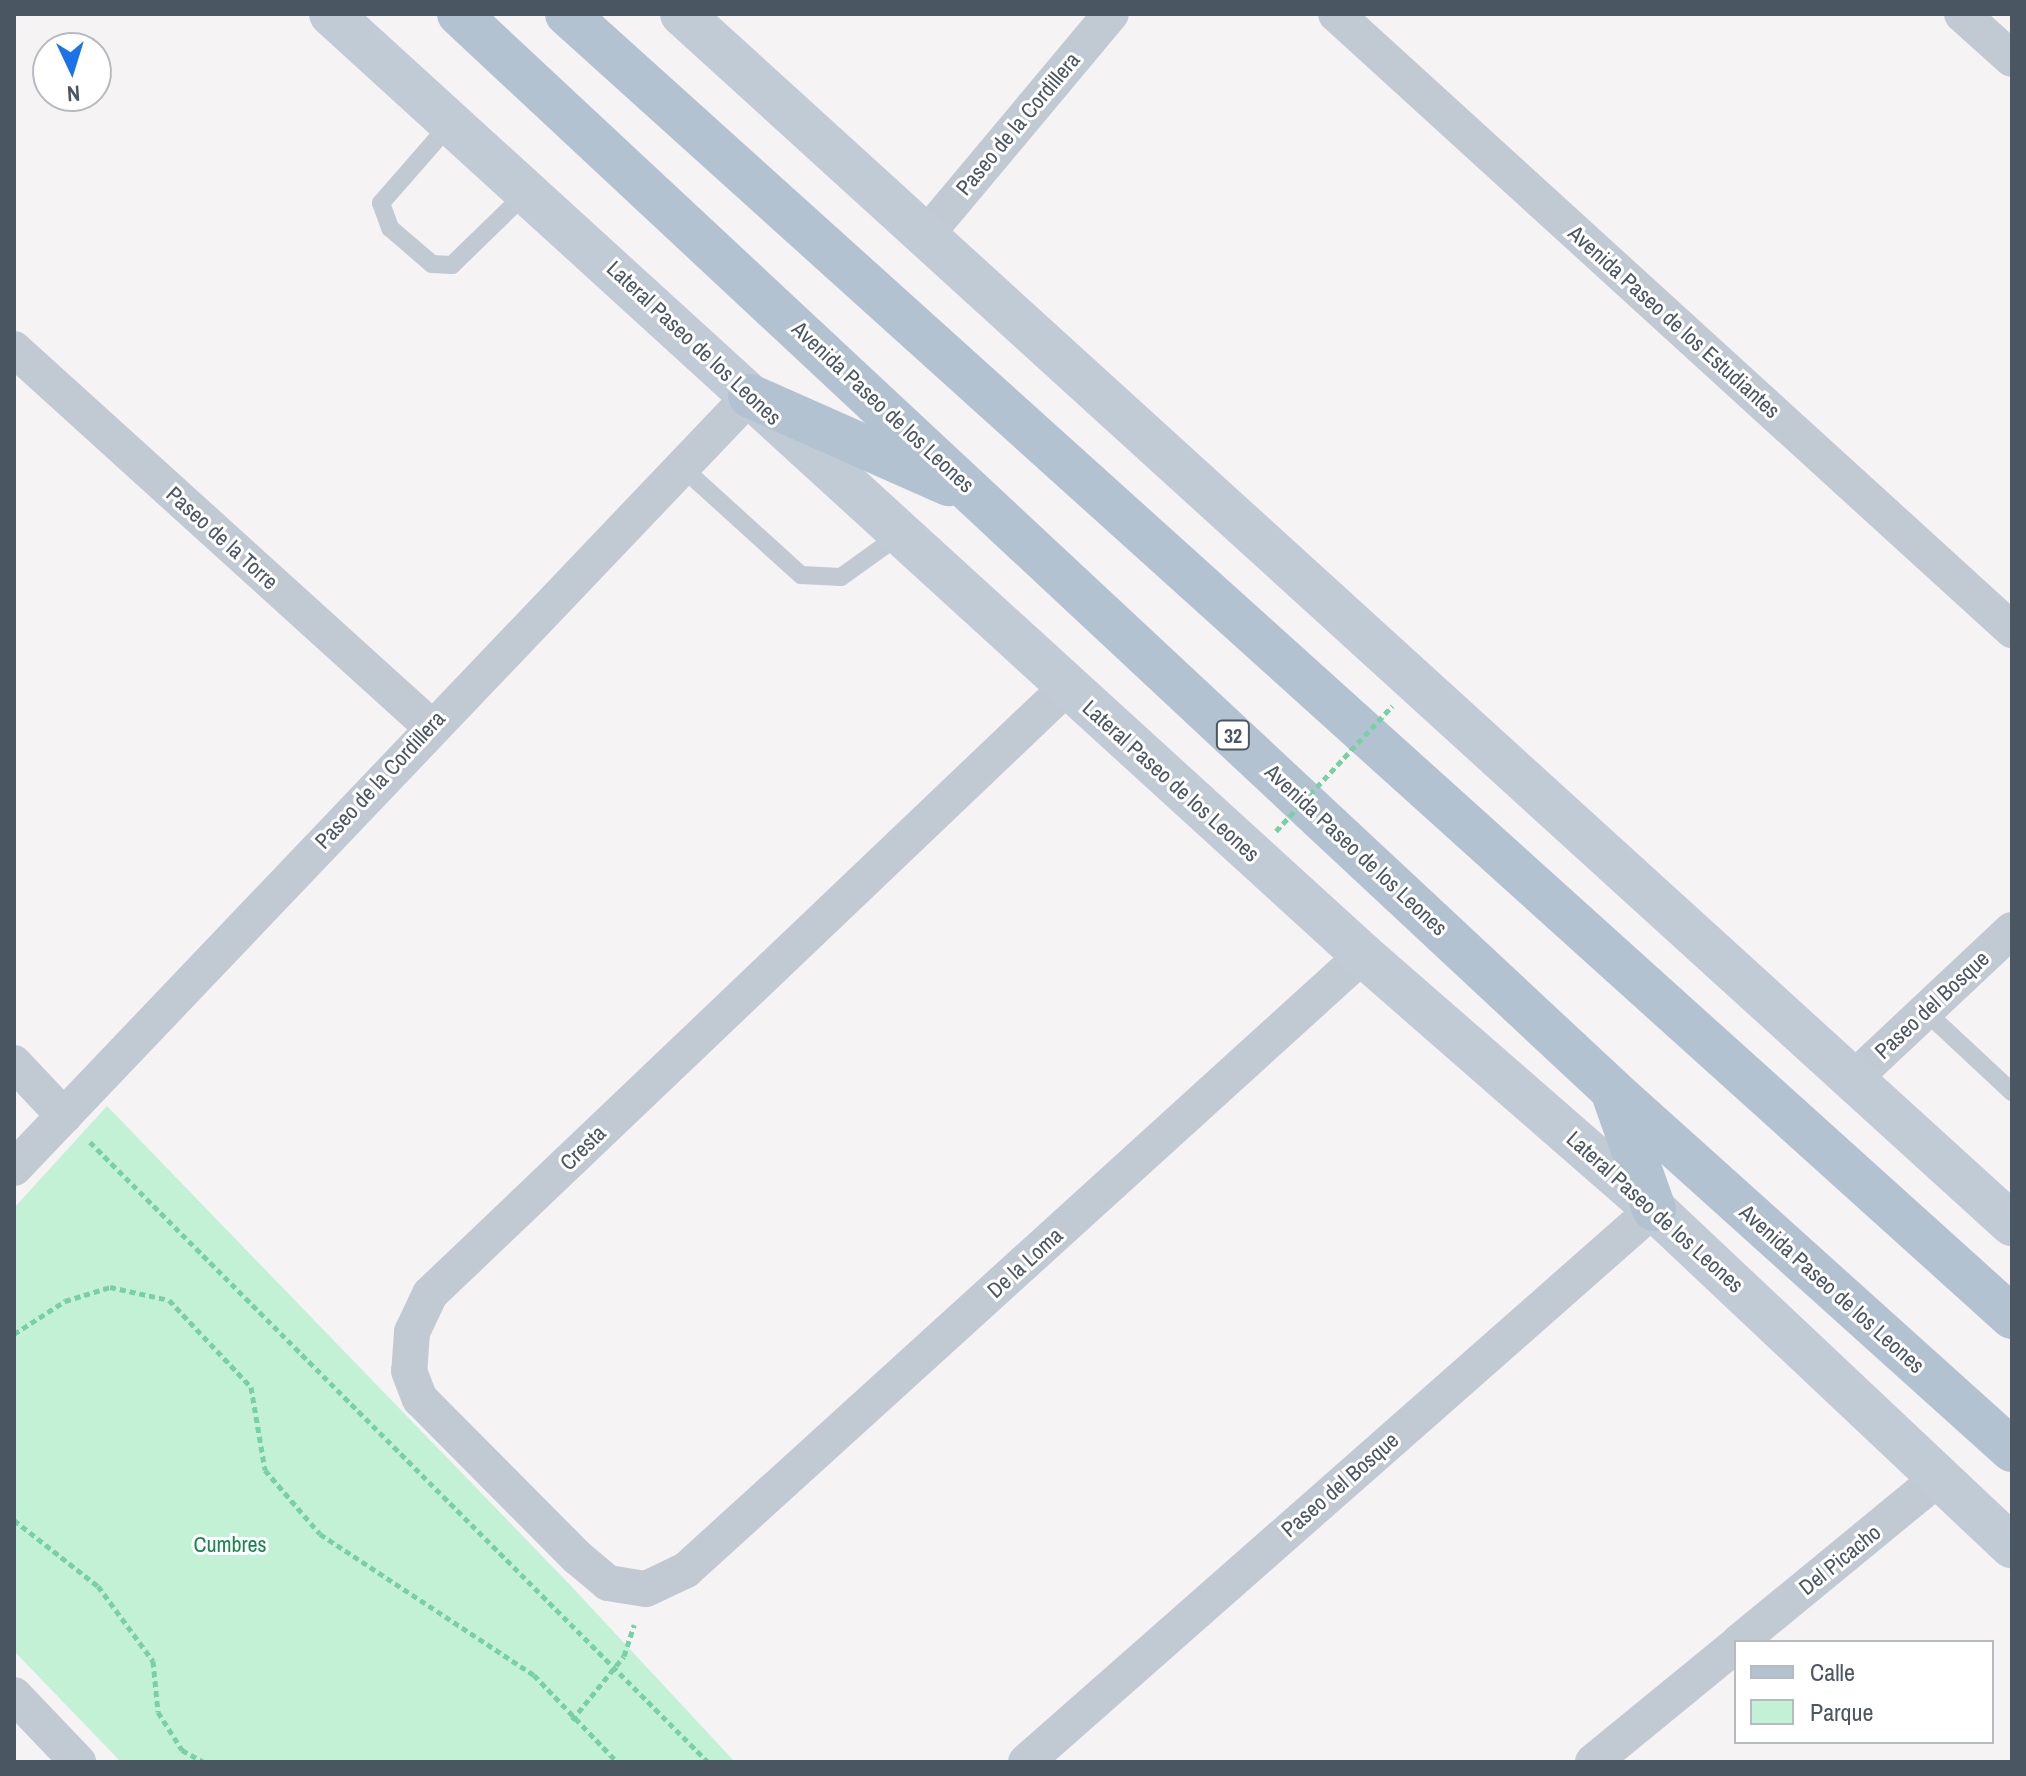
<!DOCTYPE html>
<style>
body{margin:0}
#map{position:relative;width:2026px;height:1776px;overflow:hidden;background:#f5f3f3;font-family:"Archivo Narrow",sans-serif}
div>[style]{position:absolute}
.green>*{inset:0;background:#c3f1d5}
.path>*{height:5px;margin-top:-2.5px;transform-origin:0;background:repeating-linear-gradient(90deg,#7ad0a6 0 6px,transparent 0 10px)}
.lane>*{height:18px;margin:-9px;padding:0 9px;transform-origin:9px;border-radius:9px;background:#c1cad2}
.street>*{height:36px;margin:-18px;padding:0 18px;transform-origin:18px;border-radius:18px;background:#c1cad2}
.secondary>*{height:44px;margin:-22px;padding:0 22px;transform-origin:22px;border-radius:22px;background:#c1cbd6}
.primary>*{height:44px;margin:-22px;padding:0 22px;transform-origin:22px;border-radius:22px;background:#b3c2d1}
.path-bridge>*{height:5px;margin-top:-2.5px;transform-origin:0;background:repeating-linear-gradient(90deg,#7ad0a6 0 6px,transparent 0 10px)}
span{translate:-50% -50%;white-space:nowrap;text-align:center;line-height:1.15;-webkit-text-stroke:6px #fff;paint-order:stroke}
.shield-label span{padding:2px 6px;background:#fff;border:2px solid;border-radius:6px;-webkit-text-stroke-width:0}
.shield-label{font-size:20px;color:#4a5661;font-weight:700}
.street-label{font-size:22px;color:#4a5661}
.park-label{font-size:22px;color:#17864f}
.frame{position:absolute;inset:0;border:16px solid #4a5661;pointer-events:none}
.legend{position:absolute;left:1734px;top:1640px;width:260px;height:104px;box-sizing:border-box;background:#fff;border:2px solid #b7bbc0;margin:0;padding:10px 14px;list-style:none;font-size:24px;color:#4a5661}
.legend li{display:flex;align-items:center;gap:16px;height:40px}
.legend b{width:40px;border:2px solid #b7bbc0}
.north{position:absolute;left:32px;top:32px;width:80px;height:80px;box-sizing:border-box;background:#fff;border:2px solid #b7bbc0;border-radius:50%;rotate:176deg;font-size:22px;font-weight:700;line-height:32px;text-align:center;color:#4a5661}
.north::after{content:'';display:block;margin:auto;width:28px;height:36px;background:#1a73e8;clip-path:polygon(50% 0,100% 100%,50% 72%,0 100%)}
</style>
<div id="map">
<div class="green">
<i style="clip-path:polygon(107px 1106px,572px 1587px,735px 1762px,121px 1762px,14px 1651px,14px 1208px)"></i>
</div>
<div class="path">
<i style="left:90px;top:1142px;width:875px;rotate:45.09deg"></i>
<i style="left:14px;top:1334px;width:61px;rotate:-32.9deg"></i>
<i style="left:65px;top:1301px;width:47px;rotate:-17.3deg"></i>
<i style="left:110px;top:1287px;width:60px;rotate:12.4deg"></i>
<i style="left:169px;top:1300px;width:120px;rotate:46.7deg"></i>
<i style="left:251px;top:1387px;width:84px;rotate:80.4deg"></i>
<i style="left:265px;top:1470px;width:84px;rotate:49.3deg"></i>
<i style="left:320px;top:1534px;width:256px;rotate:33.4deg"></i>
<i style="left:534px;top:1675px;width:120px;rotate:46.3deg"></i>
<i style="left:14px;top:1520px;width:107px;rotate:38.2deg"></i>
<i style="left:98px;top:1586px;width:93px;rotate:53.7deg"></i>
<i style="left:153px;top:1661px;width:51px;rotate:84.4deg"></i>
<i style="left:158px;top:1712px;width:45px;rotate:57.7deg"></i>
<i style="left:182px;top:1750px;width:25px;rotate:29deg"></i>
<i style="left:572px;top:1720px;width:82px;rotate:-50.9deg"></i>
<i style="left:624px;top:1656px;width:33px;rotate:-72deg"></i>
</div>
<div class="lane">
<i style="left:450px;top:124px;width:105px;rotate:131.1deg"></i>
<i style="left:381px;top:203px;width:27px;rotate:70deg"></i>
<i style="left:390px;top:228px;width:55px;rotate:40.6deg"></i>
<i style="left:432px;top:264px;width:20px;rotate:3deg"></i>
<i style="left:452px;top:265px;width:105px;rotate:-44.2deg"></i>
<i style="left:684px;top:469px;width:158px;rotate:42.2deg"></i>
<i style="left:801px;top:575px;width:40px;rotate:2.9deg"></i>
<i style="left:841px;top:577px;width:74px;rotate:-35.6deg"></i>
<i style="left:1925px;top:1011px;width:119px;rotate:43deg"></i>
</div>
<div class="street">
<i style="left:1336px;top:14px;width:915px;rotate:42.34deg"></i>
<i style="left:1962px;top:14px;width:67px;rotate:42deg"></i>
<i style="left:926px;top:235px;width:288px;rotate:-50.1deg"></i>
<i style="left:14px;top:349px;width:561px;rotate:42.18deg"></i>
<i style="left:1068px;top:686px;width:881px;rotate:136.38deg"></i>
<i style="left:430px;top:1294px;width:42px;rotate:115.3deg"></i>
<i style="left:412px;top:1332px;width:39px;rotate:94deg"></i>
<i style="left:409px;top:1371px;width:30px;rotate:69deg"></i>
<i style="left:420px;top:1399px;width:223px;rotate:45.2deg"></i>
<i style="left:577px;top:1557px;width:40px;rotate:40deg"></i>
<i style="left:608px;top:1583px;width:38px;rotate:9deg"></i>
<i style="left:646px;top:1589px;width:44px;rotate:-25.4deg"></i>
<i style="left:686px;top:1570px;width:915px;rotate:-42.25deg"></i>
<i style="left:14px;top:1063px;width:73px;rotate:46.7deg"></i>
<i style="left:1852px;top:1080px;width:219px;rotate:-43.2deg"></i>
<i style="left:14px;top:1168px;width:1067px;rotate:-46.37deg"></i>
<i style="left:1739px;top:1642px;width:260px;rotate:-39.4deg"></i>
<i style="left:14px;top:1695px;width:93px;rotate:46.3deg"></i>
<i style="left:1026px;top:1762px;width:837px;rotate:-41.37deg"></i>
<i style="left:1593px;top:1762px;width:185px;rotate:-39.3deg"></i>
</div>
<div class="secondary">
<i style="left:331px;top:14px;width:1397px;rotate:42.36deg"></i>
<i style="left:1363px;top:955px;width:386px;rotate:41.1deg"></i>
<i style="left:1654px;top:1209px;width:492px;rotate:43.3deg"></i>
<i style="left:682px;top:14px;width:1798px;rotate:42.3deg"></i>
</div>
<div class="primary">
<i style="left:459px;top:14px;width:1577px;rotate:43.02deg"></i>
<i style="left:1612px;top:1090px;width:538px;rotate:41.99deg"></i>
<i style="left:567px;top:14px;width:1946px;rotate:42.04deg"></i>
<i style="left:750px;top:396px;width:218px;rotate:23.9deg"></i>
<i style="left:1614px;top:1096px;width:120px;rotate:70.5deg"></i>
</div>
<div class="path-bridge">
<i style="left:1276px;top:831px;width:171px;rotate:-47.1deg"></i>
</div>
<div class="shield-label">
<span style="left:1233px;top:735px">32</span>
</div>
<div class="street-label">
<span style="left:1018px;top:124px;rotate:-50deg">Paseo de la Cordillera</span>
<span style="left:1674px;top:322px;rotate:42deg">Avenida Paseo de los Estudiantes</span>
<span style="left:694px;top:343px;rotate:43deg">Lateral Paseo de los Leones</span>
<span style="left:883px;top:407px;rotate:43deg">Avenida Paseo de los Leones</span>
<span style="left:222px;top:538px;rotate:42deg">Paseo de la Torre</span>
<span style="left:380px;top:780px;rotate:-47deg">Paseo de la Cordillera</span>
<span style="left:1171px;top:781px;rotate:42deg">Lateral Paseo de los Leones</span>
<span style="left:1356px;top:850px;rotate:43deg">Avenida Paseo de los Leones</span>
<span style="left:1932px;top:1005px;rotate:-43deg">Paseo del Bosque</span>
<span style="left:583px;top:1148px;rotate:-44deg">Cresta</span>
<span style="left:1655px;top:1212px;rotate:42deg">Lateral Paseo de los Leones</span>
<span style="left:1025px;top:1263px;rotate:-42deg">De la Loma</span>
<span style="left:1832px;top:1289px;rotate:42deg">Avenida Paseo de los Leones</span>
<span style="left:1340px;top:1485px;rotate:-41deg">Paseo del Bosque</span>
<span style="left:1840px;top:1560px;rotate:-39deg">Del Picacho</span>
</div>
<div class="park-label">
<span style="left:230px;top:1545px">Cumbres</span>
</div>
<div class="frame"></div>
<ul class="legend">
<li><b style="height:10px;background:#b3c2d1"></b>Calle</li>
<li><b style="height:22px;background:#c3f1d5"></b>Parque</li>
</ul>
<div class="north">N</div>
</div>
